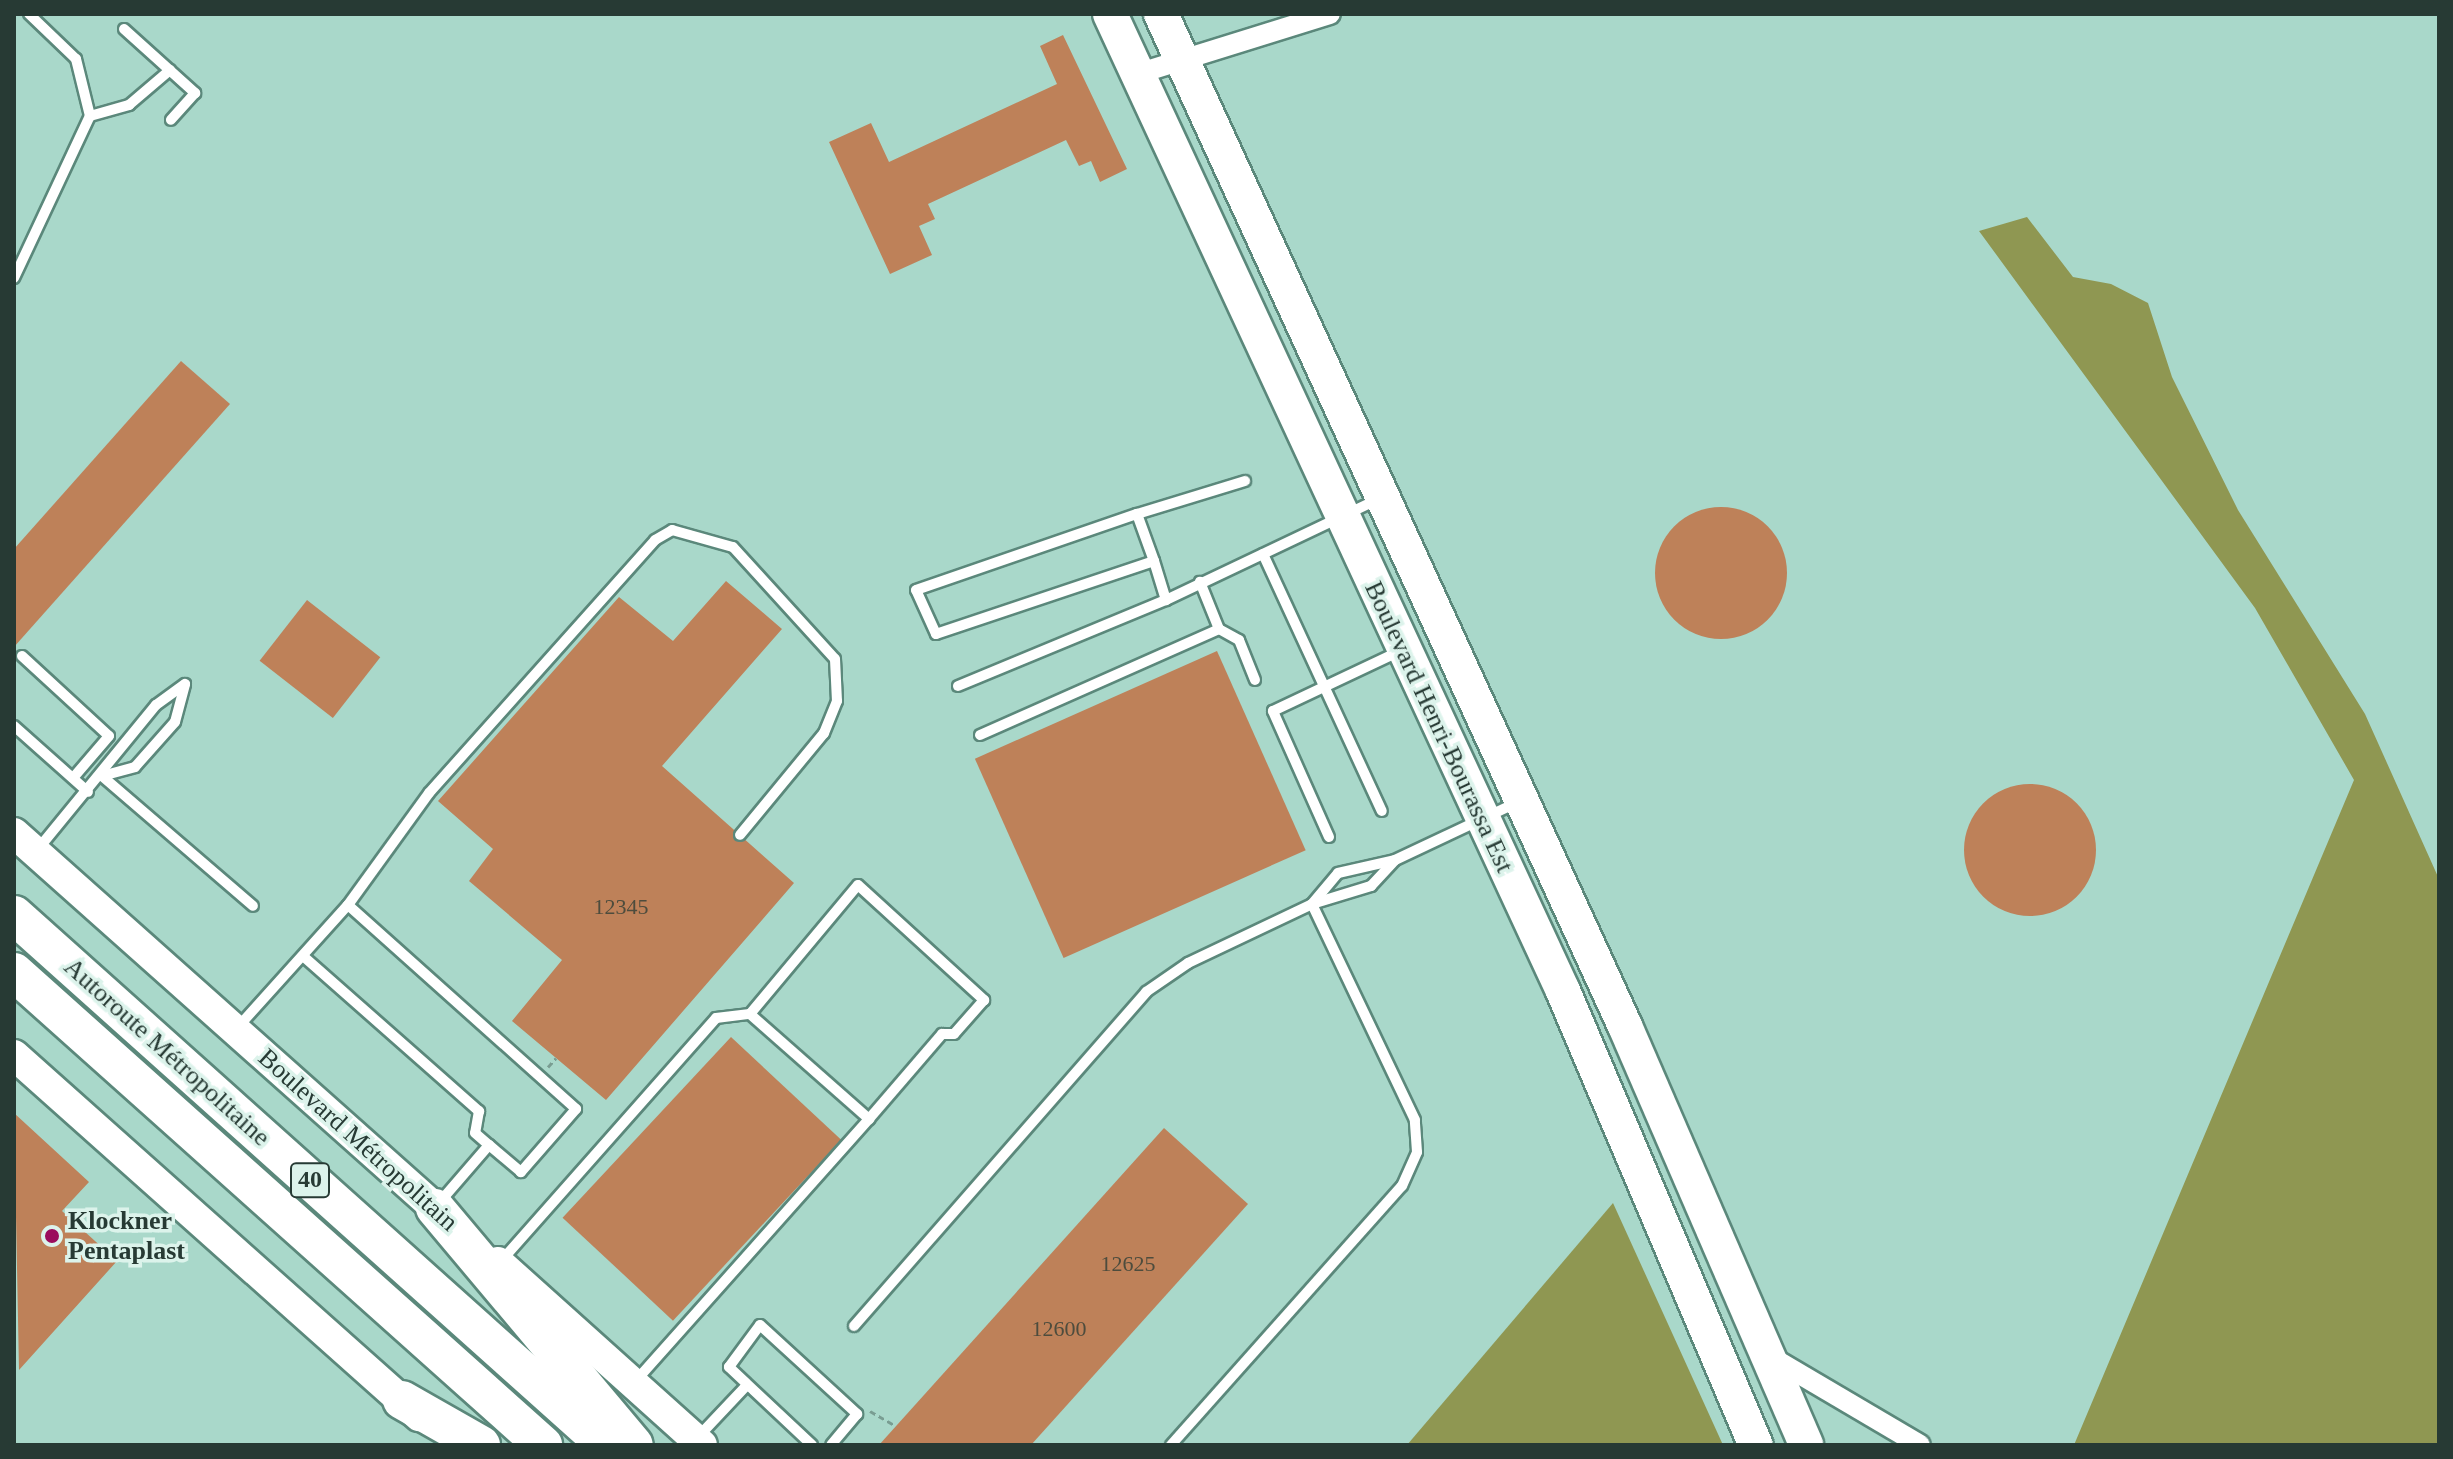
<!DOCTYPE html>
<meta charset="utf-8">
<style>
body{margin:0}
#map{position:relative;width:2453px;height:1459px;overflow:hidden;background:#a9d8ca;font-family:"Times New Roman",serif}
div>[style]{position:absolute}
.forest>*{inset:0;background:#8f9752}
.building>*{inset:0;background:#be8159;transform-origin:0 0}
.round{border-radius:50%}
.path>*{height:3px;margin-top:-1.5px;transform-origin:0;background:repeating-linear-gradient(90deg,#799d92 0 6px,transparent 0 10px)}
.roads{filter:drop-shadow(2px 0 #5b887b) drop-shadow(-2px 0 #5b887b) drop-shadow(0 2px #5b887b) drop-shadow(0 -2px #5b887b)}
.lane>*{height:10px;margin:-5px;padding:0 5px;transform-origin:5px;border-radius:5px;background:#fff}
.street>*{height:20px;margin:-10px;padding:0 10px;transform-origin:10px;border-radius:10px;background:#fff}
.secondary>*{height:30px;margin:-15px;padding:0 15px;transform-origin:15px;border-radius:15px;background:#fff}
.primary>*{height:34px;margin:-17px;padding:0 17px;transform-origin:17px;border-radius:17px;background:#fff}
.highway>*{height:38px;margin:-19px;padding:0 19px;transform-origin:19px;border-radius:19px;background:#fff}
.dots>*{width:22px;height:22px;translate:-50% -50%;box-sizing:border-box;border:4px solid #dcf3eb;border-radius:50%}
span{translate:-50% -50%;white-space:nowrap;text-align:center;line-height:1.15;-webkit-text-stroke:7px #dcf3eb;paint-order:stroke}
.number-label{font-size:22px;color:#4d4c3d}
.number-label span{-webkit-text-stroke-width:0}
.shield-label span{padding:2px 6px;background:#dcf3eb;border:2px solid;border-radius:6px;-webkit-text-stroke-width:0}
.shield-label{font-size:24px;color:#273a34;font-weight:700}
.street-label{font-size:26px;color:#273a34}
.poi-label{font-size:26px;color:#273a34;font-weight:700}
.left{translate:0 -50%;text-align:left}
.frame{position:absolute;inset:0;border:16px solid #273a34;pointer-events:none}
</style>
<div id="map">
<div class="forest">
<i style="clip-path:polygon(2027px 217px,2073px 277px,2111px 284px,2148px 303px,2172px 377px,2238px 510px,2365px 714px,2439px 879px,2439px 1445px,2074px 1445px,2354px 780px,2255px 608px,1979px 231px)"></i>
<i style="clip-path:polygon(1613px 1203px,1723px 1445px,1407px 1445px)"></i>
</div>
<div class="building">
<i style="clip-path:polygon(1063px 35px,1127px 169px,1100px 182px,1091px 161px,1079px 166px,1066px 140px,928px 204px,935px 219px,919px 226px,932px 255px,890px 274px,829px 142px,871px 123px,889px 162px,1057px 84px,1040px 46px)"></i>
<i style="clip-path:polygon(181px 361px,230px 404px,14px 647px,14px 549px)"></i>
<i class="round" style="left:1655px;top:507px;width:132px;height:132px"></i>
<i style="clip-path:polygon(726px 581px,782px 629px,662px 766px,794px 883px,606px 1100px,512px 1021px,562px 960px,469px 881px,493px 849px,438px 801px,619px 597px,673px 641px)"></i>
<i style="left:307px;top:600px;width:93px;height:77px;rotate:38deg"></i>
<i style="left:1217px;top:651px;width:218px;height:265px;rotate:66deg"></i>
<i class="round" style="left:1964px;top:784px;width:132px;height:132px"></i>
<i style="left:731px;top:1037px;width:151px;height:247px;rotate:43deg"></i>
<i style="clip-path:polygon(14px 1113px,89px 1182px,62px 1211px,117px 1261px,19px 1370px)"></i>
<i style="clip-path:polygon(1164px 1128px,1248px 1204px,1031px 1445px,879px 1445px)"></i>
</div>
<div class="path">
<i style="left:548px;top:1067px;width:12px;rotate:-48deg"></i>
<i style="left:870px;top:1411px;width:30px;rotate:30deg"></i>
</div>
<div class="roads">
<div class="lane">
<i style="left:124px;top:29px;width:96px;rotate:42deg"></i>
<i style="left:195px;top:93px;width:36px;rotate:132deg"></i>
<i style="left:90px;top:116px;width:41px;rotate:-15.8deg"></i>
<i style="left:129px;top:105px;width:54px;rotate:-40.5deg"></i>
<i style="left:14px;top:278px;width:179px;rotate:-64.9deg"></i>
<i style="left:90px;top:116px;width:59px;rotate:-103.8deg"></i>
<i style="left:76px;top:59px;width:65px;rotate:-136.2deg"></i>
<i style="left:1137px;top:514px;width:113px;rotate:-17deg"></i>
<i style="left:1263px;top:554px;width:283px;rotate:65.2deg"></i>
<i style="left:1154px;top:561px;width:230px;rotate:161.5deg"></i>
<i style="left:936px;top:634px;width:48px;rotate:-114.4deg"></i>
<i style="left:916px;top:590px;width:234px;rotate:-19deg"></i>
<i style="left:1137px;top:514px;width:50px;rotate:70.1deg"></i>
<i style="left:1154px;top:561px;width:41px;rotate:72.9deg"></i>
<i style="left:1219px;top:629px;width:23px;rotate:29deg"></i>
<i style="left:1239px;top:640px;width:43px;rotate:68.2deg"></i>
<i style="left:22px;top:656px;width:118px;rotate:42.6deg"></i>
<i style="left:109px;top:736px;width:55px;rotate:130.6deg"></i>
<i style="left:958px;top:686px;width:225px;rotate:-22.5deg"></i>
<i style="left:1166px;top:600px;width:233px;rotate:-25.4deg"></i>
<i style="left:14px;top:726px;width:99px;rotate:41.7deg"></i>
<i style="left:980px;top:735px;width:261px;rotate:-23.9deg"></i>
<i style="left:1219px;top:629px;width:51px;rotate:-112deg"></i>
<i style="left:102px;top:776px;width:199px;rotate:40.7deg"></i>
<i style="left:102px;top:776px;width:34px;rotate:-15deg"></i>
<i style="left:135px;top:767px;width:60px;rotate:-48.4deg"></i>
<i style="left:175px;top:722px;width:39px;rotate:-75deg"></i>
<i style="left:1329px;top:837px;width:138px;rotate:-114deg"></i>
<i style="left:1273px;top:711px;width:140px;rotate:-25.3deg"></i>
<i style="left:38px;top:849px;width:186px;rotate:-50.7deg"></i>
<i style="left:156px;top:705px;width:36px;rotate:-36deg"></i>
<i style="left:1312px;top:904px;width:40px;rotate:-50deg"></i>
<i style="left:1338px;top:873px;width:58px;rotate:-12.8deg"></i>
<i style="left:1395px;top:860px;width:134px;rotate:-25.2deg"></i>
<i style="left:348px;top:905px;width:138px;rotate:-54.1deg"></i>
<i style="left:429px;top:793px;width:339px;rotate:-48.2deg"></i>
<i style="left:655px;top:540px;width:20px;rotate:-30deg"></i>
<i style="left:672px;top:530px;width:63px;rotate:15.6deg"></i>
<i style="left:733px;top:547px;width:151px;rotate:47.7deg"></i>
<i style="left:835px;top:659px;width:42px;rotate:87.3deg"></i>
<i style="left:837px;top:701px;width:35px;rotate:112deg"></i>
<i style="left:824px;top:733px;width:132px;rotate:129.5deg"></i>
<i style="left:303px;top:956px;width:235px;rotate:41.4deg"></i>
<i style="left:479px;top:1111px;width:22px;rotate:100deg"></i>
<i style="left:475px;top:1133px;width:18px;rotate:41deg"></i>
<i style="left:750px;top:1014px;width:168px;rotate:-50.1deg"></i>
<i style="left:858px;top:885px;width:171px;rotate:42.4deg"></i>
<i style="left:984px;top:1000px;width:45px;rotate:131.4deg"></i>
<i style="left:954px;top:1034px;width:12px;rotate:180deg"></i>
<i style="left:942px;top:1034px;width:112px;rotate:130.7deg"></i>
<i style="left:238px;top:1027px;width:164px;rotate:-48deg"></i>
<i style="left:348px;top:905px;width:306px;rotate:41.8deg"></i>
<i style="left:576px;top:1109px;width:84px;rotate:131.1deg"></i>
<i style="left:521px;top:1172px;width:42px;rotate:-139.8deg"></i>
<i style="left:489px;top:1145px;width:78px;rotate:130.8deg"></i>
<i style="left:502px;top:1260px;width:323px;rotate:-48.5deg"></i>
<i style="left:716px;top:1018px;width:34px;rotate:-7deg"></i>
<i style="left:750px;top:1014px;width:159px;rotate:41.4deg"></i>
<i style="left:869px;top:1119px;width:352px;rotate:131.7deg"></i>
<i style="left:854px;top:1326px;width:444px;rotate:-48.8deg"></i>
<i style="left:1146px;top:992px;width:51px;rotate:-34.6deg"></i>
<i style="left:1188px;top:963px;width:137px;rotate:-25.4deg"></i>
<i style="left:1312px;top:904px;width:62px;rotate:-17deg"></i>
<i style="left:1371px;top:886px;width:35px;rotate:-47deg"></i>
<i style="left:698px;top:1437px;width:70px;rotate:-46.7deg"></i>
<i style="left:812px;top:1445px;width:114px;rotate:-136.8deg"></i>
<i style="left:729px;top:1367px;width:52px;rotate:-53.6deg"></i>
<i style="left:760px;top:1325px;width:132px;rotate:42.5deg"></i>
<i style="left:857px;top:1414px;width:40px;rotate:130deg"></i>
<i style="left:1171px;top:1445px;width:347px;rotate:-48.3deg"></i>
<i style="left:1402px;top:1186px;width:37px;rotate:-66deg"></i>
<i style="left:1417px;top:1152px;width:32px;rotate:-94deg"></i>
<i style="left:1415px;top:1120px;width:239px;rotate:-115.5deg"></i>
</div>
<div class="street">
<i style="left:1137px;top:74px;width:202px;rotate:-17.3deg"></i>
<i style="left:1769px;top:1356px;width:175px;rotate:30.5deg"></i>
</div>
<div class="secondary">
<i style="left:14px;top:833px;width:586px;rotate:41.68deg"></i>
<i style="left:14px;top:1055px;width:543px;rotate:41.71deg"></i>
<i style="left:498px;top:1262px;width:274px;rotate:41.9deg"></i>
</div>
<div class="primary">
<i style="left:1110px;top:14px;width:1077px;rotate:65.12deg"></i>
<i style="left:1563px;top:991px;width:493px;rotate:67deg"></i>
<i style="left:1161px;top:14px;width:1113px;rotate:65.37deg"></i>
<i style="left:1625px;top:1026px;width:456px;rotate:66.6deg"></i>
</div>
<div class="highway">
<i style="left:14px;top:915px;width:795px;rotate:41.84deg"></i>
<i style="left:14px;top:972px;width:710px;rotate:41.8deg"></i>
<i style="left:435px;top:1208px;width:309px;rotate:50deg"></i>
<i style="left:402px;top:1400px;width:91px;rotate:29.7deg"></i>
</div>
</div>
<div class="dots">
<i style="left:52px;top:1236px;background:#9b0d5d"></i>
</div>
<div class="number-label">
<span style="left:621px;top:907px">12345</span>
<span style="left:1128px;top:1264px">12625</span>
<span style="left:1059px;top:1329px">12600</span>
</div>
<div class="shield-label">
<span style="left:310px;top:1180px">40</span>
</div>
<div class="street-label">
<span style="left:1439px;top:727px;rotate:65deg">Boulevard Henri-Bourassa Est</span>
<span style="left:167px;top:1052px;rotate:42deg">Autoroute Métropolitaine</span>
<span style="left:358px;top:1140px;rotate:42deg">Boulevard Métropolitain</span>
</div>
<div class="poi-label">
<span class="left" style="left:68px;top:1236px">Klockner<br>Pentaplast</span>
</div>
<div class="frame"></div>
</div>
